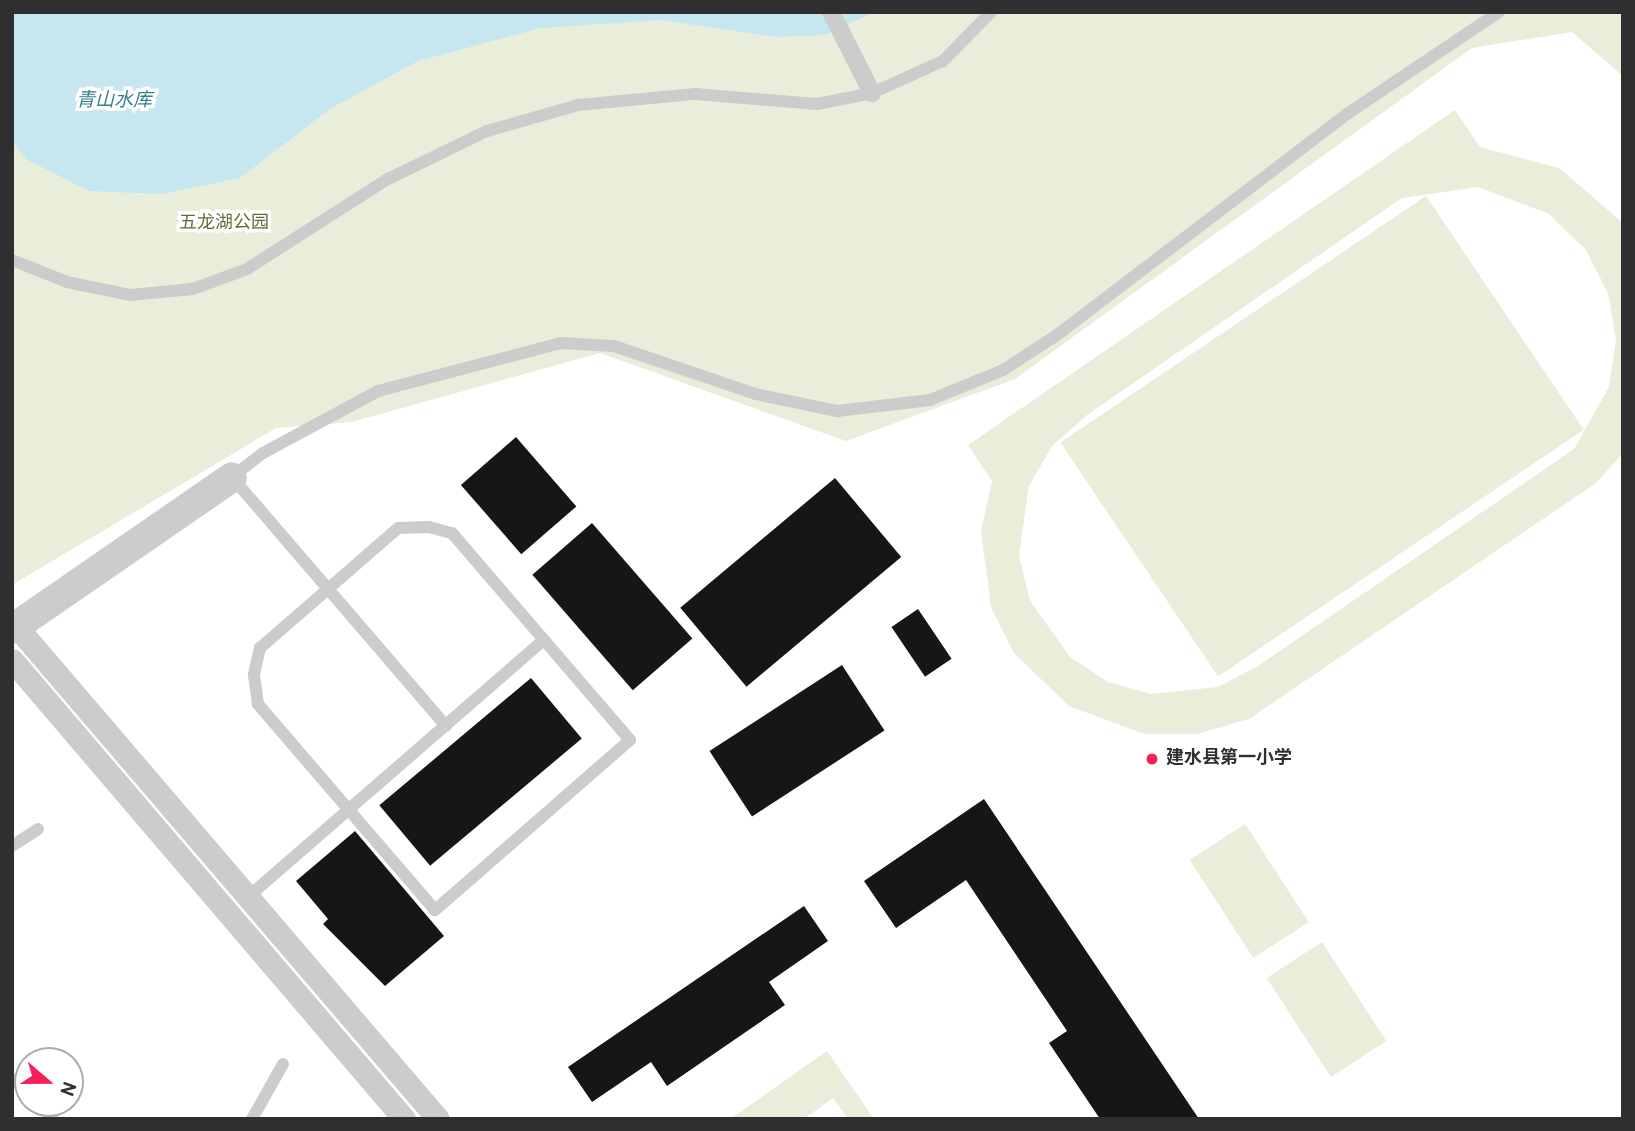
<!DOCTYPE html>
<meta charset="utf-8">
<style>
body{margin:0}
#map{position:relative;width:1635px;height:1131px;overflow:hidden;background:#fff;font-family:Overpass,"Noto Sans SC",sans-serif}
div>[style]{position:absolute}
.green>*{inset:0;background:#e9eedb;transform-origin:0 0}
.water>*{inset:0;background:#c6e7ef}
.building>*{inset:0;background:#161616;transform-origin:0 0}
.service>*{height:12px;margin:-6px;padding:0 6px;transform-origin:6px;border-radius:6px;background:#ccc}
.pedestrian>*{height:18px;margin:-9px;padding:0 9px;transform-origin:9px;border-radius:9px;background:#ccc}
.minor>*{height:23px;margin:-11.5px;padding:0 11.5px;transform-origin:11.5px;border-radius:11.5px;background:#ccc}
.tertiary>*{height:30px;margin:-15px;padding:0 15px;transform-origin:15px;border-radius:15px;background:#ccc}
.dots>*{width:19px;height:19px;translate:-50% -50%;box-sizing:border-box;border:4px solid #fff;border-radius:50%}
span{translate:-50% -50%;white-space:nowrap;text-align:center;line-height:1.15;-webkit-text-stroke:7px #fff;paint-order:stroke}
.park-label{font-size:18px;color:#5d6f38}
.poi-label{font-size:18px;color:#2f2f2f;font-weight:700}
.left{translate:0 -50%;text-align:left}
.water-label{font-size:19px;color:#328093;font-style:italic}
.frame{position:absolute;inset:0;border:14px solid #2f2f2f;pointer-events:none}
.north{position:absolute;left:14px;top:1047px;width:70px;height:70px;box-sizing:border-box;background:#fff;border:2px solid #acacac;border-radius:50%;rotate:110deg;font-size:19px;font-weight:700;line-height:28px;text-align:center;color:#2f2f2f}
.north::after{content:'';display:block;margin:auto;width:24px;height:32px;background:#f6215a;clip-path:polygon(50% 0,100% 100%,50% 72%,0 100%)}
</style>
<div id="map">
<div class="green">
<i style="clip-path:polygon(12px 12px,1623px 12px,1623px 76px,1572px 32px,1472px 48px,1015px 379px,846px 441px,600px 353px,352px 422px,276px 428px,12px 585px)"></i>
<i style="clip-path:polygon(evenodd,1455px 110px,1480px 147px,1559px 168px,1623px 223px,1623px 453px,1596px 483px,1249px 719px,1197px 734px,1144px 734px,1069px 706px,1014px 653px,991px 607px,981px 531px,992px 481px,968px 445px,1455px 110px,1478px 187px,1549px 214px,1586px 250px,1608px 293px,1616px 340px,1609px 387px,1574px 449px,1258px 666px,1218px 687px,1151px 694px,1108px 682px,1070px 657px,1030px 601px,1019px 555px,1029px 486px,1052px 446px,1087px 415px,1402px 198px,1478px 187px)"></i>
<i style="left:1426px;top:196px;width:282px;height:441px;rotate:56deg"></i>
<i style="left:1245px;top:824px;width:117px;height:66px;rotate:57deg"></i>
<i style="left:1322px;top:942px;width:118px;height:66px;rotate:57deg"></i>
<i style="clip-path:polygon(827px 1051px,874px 1119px,848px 1119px,833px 1098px,804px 1119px,730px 1119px)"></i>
</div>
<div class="water">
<i style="clip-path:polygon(12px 12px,875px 12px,825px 35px,776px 37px,661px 20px,541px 28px,418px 61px,330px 109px,240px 178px,162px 194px,89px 191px,26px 159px,12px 141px)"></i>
</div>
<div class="building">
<i style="left:516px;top:437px;width:92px;height:73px;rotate:49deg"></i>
<i style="left:835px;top:478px;width:103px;height:202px;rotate:50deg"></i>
<i style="left:592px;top:523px;width:153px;height:79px;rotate:49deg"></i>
<i style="left:918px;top:609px;width:60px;height:32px;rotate:56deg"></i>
<i style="left:842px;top:665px;width:78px;height:158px;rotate:57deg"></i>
<i style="left:531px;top:678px;width:79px;height:198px;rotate:50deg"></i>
<i style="clip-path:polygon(984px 799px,1199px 1119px,1100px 1119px,1049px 1043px,1067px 1031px,966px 880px,896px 928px,864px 881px)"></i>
<i style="clip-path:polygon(355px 831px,444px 936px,385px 986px,323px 924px,328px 919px,296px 881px)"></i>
<i style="clip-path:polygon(804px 906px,828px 941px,769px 982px,785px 1005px,667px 1086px,651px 1062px,592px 1102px,568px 1067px)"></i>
</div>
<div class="service">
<i style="left:12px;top:260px;width:59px;rotate:21.8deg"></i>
<i style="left:67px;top:282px;width:64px;rotate:11.7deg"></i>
<i style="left:130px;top:295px;width:63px;rotate:-5.4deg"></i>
<i style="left:193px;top:289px;width:58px;rotate:-20.3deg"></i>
<i style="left:247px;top:269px;width:167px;rotate:-32.6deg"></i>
<i style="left:388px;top:179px;width:110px;rotate:-25.9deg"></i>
<i style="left:487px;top:131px;width:95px;rotate:-15.9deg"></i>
<i style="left:578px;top:105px;width:118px;rotate:-5.4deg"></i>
<i style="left:695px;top:94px;width:122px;rotate:4.7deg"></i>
<i style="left:817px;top:104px;width:56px;rotate:-11.3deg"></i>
<i style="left:872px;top:93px;width:78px;rotate:-24.3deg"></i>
<i style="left:943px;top:61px;width:69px;rotate:-45.6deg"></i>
<i style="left:429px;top:527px;width:24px;rotate:15deg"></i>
<i style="left:452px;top:533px;width:273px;rotate:49.3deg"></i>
<i style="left:630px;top:740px;width:259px;rotate:138.9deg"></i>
<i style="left:435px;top:910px;width:272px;rotate:-130.7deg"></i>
<i style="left:258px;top:704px;width:30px;rotate:-98deg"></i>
<i style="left:254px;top:674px;width:27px;rotate:-77deg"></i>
<i style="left:260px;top:648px;width:183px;rotate:-41deg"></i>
<i style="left:398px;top:528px;width:31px;rotate:-2deg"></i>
<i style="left:446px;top:726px;width:328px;rotate:-130.7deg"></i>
<i style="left:232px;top:477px;width:39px;rotate:-38deg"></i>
<i style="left:263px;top:453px;width:131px;rotate:-28.3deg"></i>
<i style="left:378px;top:391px;width:189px;rotate:-14.7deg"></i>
<i style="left:561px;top:343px;width:53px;rotate:3.2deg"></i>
<i style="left:614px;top:346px;width:150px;rotate:18.7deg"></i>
<i style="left:756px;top:394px;width:83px;rotate:11.9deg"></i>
<i style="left:837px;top:411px;width:94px;rotate:-6.7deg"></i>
<i style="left:930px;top:400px;width:79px;rotate:-22.3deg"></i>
<i style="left:1003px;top:370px;width:64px;rotate:-32.9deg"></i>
<i style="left:1057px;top:335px;width:365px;rotate:-37.3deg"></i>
<i style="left:1347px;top:114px;width:183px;rotate:-33.9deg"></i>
<i style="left:12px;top:846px;width:31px;rotate:-33deg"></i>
<i style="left:248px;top:897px;width:392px;rotate:-41deg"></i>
<i style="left:12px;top:1079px;width:19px;rotate:32deg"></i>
<i style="left:44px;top:1103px;width:18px;rotate:61deg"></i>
<i style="left:252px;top:1119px;width:63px;rotate:-60.6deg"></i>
</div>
<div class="pedestrian">
<i style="left:831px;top:12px;width:91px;rotate:63.2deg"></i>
</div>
<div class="minor">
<i style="left:16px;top:626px;width:649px;rotate:49.44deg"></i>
<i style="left:12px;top:660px;width:604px;rotate:49.5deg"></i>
</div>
<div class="tertiary">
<i style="left:12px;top:629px;width:267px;rotate:-34.6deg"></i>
</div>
<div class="dots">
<i style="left:1152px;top:759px;background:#f6215a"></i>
</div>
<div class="park-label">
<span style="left:224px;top:224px">五龙湖公园</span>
</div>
<div class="poi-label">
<span class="left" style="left:1166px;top:759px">建水县第一小学</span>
</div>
<div class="water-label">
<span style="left:114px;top:102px">青山水库</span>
</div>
<div class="frame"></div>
<div class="north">N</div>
</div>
